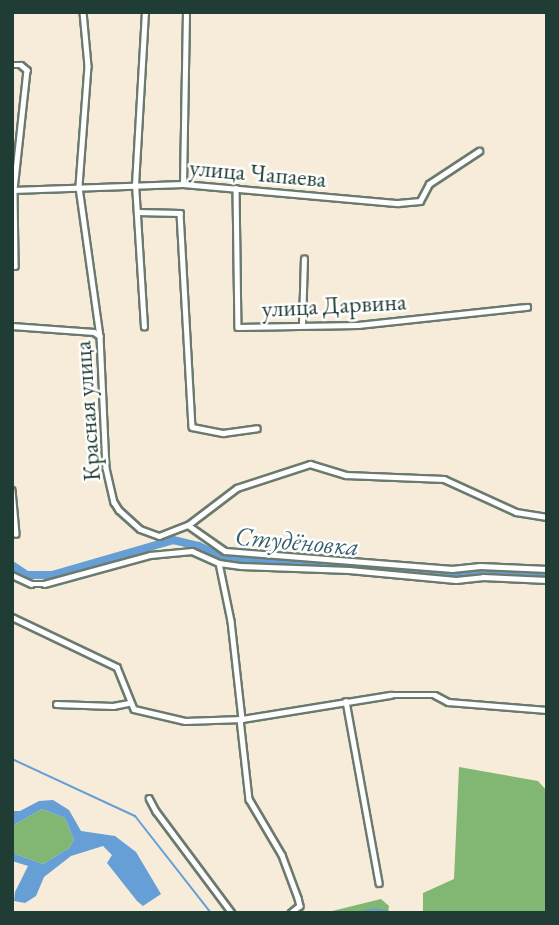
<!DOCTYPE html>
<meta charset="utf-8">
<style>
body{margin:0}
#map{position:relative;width:559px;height:925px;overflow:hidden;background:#f6ecd9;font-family:"EB Garamond",serif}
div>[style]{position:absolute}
.forest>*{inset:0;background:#82b773}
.water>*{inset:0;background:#669fd5}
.stream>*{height:2px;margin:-1px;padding:0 1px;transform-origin:1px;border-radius:1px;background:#669fd5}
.river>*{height:8px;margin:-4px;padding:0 4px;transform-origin:4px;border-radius:4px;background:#669fd5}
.roads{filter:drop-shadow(2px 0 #6a7a6e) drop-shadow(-2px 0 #6a7a6e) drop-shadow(0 2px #6a7a6e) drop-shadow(0 -2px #6a7a6e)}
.minor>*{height:4.5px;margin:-2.25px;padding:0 2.25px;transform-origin:2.25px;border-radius:2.25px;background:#fff}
span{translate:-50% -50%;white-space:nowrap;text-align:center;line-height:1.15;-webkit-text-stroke:5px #fff;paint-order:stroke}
.street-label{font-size:24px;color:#1f3d34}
.water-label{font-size:26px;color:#385f6c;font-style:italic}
.frame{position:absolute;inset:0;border:14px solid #1f3d34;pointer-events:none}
</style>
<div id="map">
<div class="forest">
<i style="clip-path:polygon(459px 767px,538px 781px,547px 791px,547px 913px,423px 913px,423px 893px,454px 879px)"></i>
<i style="clip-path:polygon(42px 809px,65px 818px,74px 840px,69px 848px,43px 864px,12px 853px,12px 826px)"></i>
<i style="clip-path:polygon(381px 899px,389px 906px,388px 913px,324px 913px)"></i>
</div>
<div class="water">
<i style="clip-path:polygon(53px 800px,69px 810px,81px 831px,115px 836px,136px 852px,161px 894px,143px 906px,137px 901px,107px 863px,112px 855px,103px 846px,71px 856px,44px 877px,36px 896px,25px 903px,14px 901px,15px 892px,28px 866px,12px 861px,12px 853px,43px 864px,69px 848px,74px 840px,65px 818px,42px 809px,12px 826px,12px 811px,20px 811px,39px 801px)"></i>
</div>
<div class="stream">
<i style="left:12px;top:759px;width:136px;rotate:24.9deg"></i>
<i style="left:135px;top:816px;width:123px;rotate:51.9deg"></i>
<i style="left:358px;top:913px;width:16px;rotate:-14deg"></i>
<i style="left:374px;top:909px;width:21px;rotate:11deg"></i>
</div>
<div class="river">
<i style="left:12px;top:565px;width:18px;rotate:34deg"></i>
<i style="left:27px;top:575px;width:25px"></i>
<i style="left:52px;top:575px;width:126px;rotate:-16.1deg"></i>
<i style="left:173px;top:540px;width:27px;rotate:13deg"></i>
<i style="left:199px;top:546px;width:30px;rotate:26deg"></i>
<i style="left:226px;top:559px;width:232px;rotate:4deg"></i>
<i style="left:457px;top:575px;width:24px;rotate:-12deg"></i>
<i style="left:480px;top:570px;width:67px;rotate:3.4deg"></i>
</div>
<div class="roads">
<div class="minor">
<i style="left:83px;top:12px;width:54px;rotate:84.7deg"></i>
<i style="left:88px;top:66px;width:121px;rotate:94.3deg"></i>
<i style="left:79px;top:187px;width:150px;rotate:82deg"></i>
<i style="left:100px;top:336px;width:132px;rotate:87.4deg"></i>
<i style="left:106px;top:468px;width:35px;rotate:77deg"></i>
<i style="left:114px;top:502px;width:9px;rotate:58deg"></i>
<i style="left:119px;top:510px;width:28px;rotate:42deg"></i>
<i style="left:140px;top:529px;width:20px;rotate:20deg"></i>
<i style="left:159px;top:536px;width:31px;rotate:-21deg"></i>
<i style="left:188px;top:525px;width:61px;rotate:-37.1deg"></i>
<i style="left:237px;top:488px;width:77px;rotate:-18.2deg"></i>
<i style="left:310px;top:464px;width:38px;rotate:17deg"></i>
<i style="left:346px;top:475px;width:98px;rotate:2.3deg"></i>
<i style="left:444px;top:479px;width:79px;rotate:24.6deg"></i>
<i style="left:516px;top:512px;width:31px;rotate:9deg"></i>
<i style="left:12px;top:65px;width:9px"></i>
<i style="left:21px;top:65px;width:8px;rotate:40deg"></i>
<i style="left:27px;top:70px;width:121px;rotate:96.2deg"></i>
<i style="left:14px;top:190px;width:76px;rotate:89.2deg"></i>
<i style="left:15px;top:266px;width:3px;rotate:180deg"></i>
<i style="left:183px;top:184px;width:172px;rotate:-89deg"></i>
<i style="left:236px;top:188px;width:139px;rotate:89.2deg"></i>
<i style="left:238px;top:327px;width:120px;rotate:-1deg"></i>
<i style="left:358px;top:325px;width:170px;rotate:-6.1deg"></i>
<i style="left:12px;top:190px;width:171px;rotate:-2deg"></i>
<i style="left:183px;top:184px;width:216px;rotate:5.1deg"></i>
<i style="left:398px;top:203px;width:22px;rotate:-5deg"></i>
<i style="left:420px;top:201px;width:19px;rotate:-62deg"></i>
<i style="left:429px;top:184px;width:60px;rotate:-33.4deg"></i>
<i style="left:137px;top:212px;width:43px;rotate:1.3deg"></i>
<i style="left:180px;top:213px;width:214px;rotate:86.8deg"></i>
<i style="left:192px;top:427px;width:32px;rotate:11deg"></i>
<i style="left:223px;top:433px;width:34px;rotate:-8deg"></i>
<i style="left:302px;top:325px;width:66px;rotate:-88.3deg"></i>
<i style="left:12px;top:326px;width:82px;rotate:4.2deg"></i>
<i style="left:94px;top:332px;width:7px;rotate:34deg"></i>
<i style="left:144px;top:327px;width:142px;rotate:-93.6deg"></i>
<i style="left:135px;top:185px;width:173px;rotate:-86.7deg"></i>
<i style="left:12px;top:490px;width:44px;rotate:84.8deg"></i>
<i style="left:188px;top:525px;width:45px;rotate:35.1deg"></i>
<i style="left:225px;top:551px;width:228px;rotate:4.5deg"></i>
<i style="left:452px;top:569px;width:28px;rotate:-6deg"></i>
<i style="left:480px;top:566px;width:67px;rotate:2.6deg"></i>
<i style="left:219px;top:563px;width:59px;rotate:78.3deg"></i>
<i style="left:231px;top:621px;width:99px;rotate:83.6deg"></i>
<i style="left:12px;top:575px;width:21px;rotate:25deg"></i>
<i style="left:31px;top:584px;width:13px"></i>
<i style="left:44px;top:584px;width:110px;rotate:-15.3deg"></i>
<i style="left:150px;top:555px;width:42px;rotate:-5.4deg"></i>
<i style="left:192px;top:551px;width:30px;rotate:24deg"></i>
<i style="left:219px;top:563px;width:22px;rotate:8deg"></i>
<i style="left:241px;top:566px;width:108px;rotate:2.1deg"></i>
<i style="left:349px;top:570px;width:107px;rotate:5.3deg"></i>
<i style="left:456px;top:580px;width:27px;rotate:-6deg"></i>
<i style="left:483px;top:577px;width:64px;rotate:2.7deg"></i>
<i style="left:12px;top:617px;width:116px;rotate:25.5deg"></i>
<i style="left:117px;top:667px;width:45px;rotate:68deg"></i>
<i style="left:134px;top:709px;width:52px;rotate:13.2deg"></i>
<i style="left:185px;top:721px;width:57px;rotate:-2deg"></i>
<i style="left:242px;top:719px;width:151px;rotate:-9.2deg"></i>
<i style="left:391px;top:695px;width:44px"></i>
<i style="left:435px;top:695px;width:15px;rotate:28deg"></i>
<i style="left:448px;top:702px;width:99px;rotate:4.6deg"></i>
<i style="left:346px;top:701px;width:185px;rotate:79.7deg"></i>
<i style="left:56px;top:704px;width:57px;rotate:2deg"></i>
<i style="left:113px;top:706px;width:16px;rotate:-11deg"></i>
<i style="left:240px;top:719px;width:81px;rotate:83.6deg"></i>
<i style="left:249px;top:799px;width:65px;rotate:59.5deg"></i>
<i style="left:282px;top:855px;width:46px;rotate:69.6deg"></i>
<i style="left:298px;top:898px;width:8px;rotate:76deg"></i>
<i style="left:300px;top:906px;width:11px;rotate:142deg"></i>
<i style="left:149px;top:798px;width:15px;rotate:62deg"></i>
<i style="left:156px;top:811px;width:127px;rotate:53.3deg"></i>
</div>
</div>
<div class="street-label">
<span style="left:258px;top:173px;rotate:5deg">улица Чапаева</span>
<span style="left:334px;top:305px;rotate:-3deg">улица Дарвина</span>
<span style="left:87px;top:411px;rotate:-94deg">Красная улица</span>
</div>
<div class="water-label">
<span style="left:297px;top:542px;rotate:5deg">Студёновка</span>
</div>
<div class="frame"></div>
</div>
